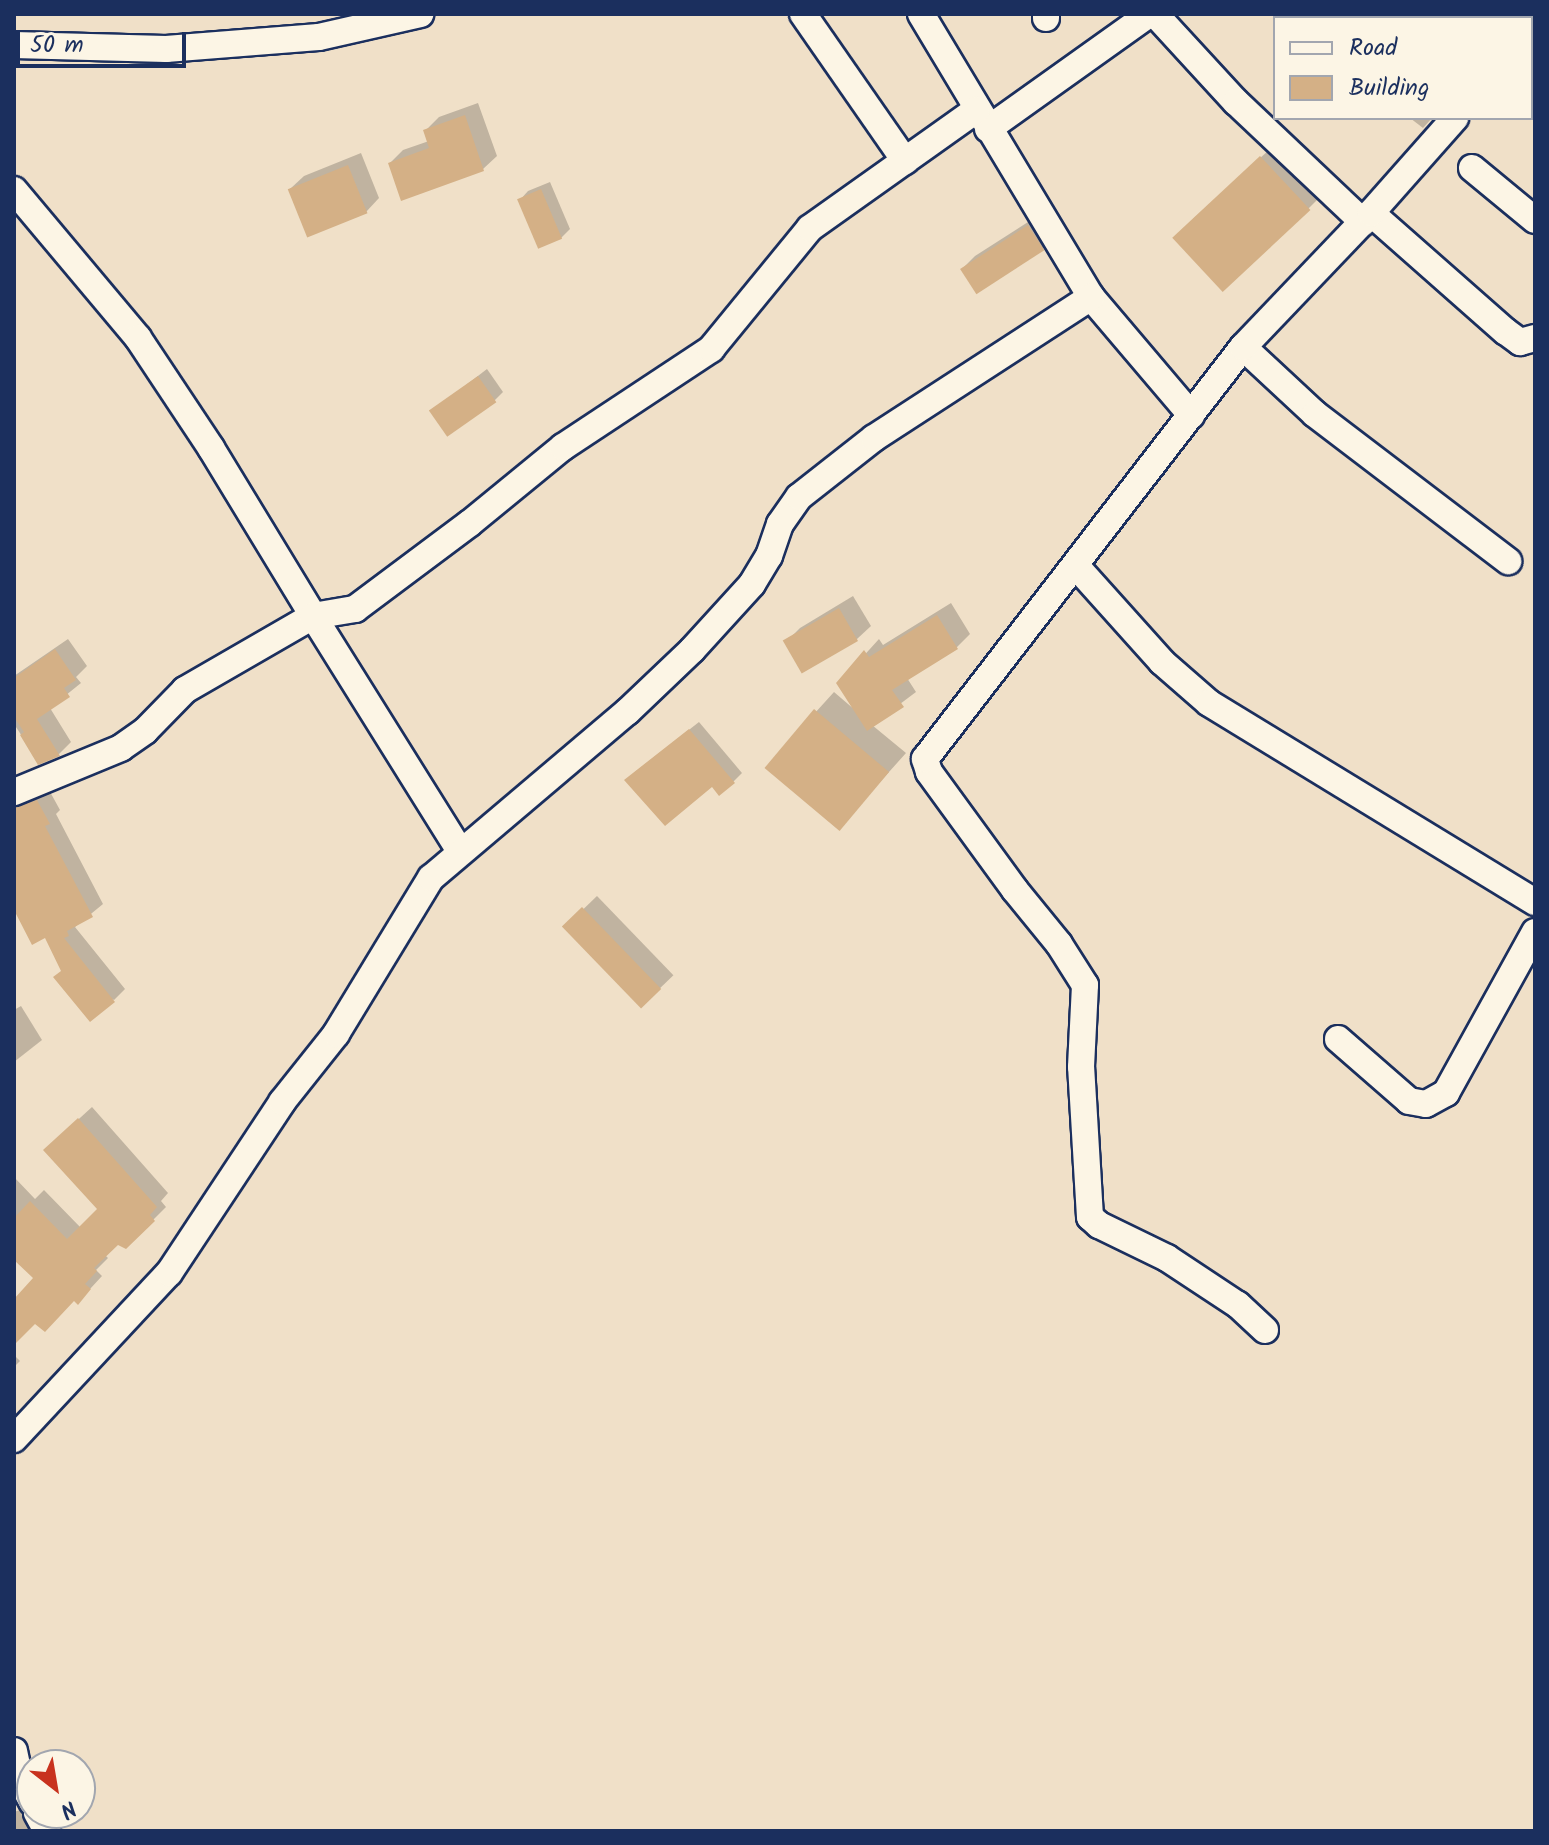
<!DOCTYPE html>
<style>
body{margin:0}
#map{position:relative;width:1549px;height:1845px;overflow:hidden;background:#f0e0c8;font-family:Kalam,sans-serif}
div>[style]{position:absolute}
.shadow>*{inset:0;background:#0003;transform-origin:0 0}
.building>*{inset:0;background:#d4b086;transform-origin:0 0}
.roads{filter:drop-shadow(2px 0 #1b2f5e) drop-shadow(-2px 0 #1b2f5e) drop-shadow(0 2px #1b2f5e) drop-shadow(0 -2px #1b2f5e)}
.minor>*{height:26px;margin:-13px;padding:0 13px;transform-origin:13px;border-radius:13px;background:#fcf5e5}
span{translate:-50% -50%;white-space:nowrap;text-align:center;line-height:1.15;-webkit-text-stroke:7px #fcf5e5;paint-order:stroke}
.frame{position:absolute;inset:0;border:16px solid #1b2f5e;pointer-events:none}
.legend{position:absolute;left:1273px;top:16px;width:260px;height:104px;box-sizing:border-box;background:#fcf5e5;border:2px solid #a2a6af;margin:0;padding:10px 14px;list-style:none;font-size:24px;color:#1b2f5e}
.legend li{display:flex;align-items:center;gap:16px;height:40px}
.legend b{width:40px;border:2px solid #a2a6af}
.north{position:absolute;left:16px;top:1749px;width:80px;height:80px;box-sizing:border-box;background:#fcf5e5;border:2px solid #a2a6af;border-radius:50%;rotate:149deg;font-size:22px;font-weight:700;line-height:32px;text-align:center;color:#1b2f5e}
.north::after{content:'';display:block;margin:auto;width:28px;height:36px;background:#c8321e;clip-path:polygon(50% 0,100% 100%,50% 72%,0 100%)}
.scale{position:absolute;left:16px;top:32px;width:170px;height:36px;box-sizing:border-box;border:4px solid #1b2f5e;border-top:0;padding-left:10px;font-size:24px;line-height:28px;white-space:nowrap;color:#1b2f5e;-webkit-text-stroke:6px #fcf5e5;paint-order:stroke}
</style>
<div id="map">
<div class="shadow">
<i style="clip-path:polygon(1432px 14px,1441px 14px,1446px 18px,1428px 18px)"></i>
<i style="clip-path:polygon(478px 103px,497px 156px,483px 169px,390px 163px,403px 150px,429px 141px,425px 131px,439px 117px)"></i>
<i style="clip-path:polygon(1410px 118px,1432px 118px,1423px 128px)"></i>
<i style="clip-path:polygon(1280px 140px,1326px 191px,1308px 209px,1193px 219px)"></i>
<i style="clip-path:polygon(361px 153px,379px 198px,366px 212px,290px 189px,304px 176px)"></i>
<i style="clip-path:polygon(550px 182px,570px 229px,561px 238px,520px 200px,528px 191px)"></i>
<i style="clip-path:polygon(1042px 213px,1056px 235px,1042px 249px,962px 269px,975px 256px)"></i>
<i style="clip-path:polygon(487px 369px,503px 392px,494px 401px,431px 412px)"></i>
<i style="clip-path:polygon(853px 596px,871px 626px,857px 639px,804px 671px,786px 642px,800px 628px)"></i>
<i style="clip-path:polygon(951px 603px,970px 634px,957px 647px,907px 678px,916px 692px,872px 725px,906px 753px,838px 829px,766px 767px,834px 692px,855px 710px,839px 683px,879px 639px,883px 645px)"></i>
<i style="clip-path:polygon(68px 639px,87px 666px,76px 677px,81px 683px,50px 708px,71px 742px,59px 754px,39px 762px,14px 724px,14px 676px)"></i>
<i style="clip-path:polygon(699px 722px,742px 773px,733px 782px,712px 784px,635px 772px)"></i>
<i style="clip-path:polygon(49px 790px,60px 810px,56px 814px,103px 904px,75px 927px,125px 989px,114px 1000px,63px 970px,46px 935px,14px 906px,14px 800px)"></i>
<i style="left:597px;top:896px;width:110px;height:45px;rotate:46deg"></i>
<i style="clip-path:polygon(21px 1006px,42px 1040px,14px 1062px,14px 1010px)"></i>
<i style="clip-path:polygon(92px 1107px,168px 1193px,161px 1201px,166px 1207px,126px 1247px,117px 1243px,105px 1255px,108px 1258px,96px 1270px,102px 1276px,90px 1289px,35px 1321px,14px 1342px,14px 1302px,35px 1278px,14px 1257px,14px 1177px,35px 1199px,44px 1190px,81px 1228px,100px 1209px,58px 1138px)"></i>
<i style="clip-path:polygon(14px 1355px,20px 1361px,14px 1367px)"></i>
<i style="clip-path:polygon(32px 1806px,45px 1831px,14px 1831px,14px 1812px)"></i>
</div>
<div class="building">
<i style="clip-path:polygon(465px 115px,484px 171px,401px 201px,388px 163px,429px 148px,423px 130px)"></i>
<i style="left:1260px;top:156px;width:74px;height:120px;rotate:47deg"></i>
<i style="left:348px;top:165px;width:52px;height:65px;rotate:68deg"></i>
<i style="left:541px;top:189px;width:54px;height:26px;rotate:67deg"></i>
<i style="left:1028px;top:225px;width:30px;height:81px;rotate:57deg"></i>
<i style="left:478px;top:376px;width:32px;height:60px;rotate:55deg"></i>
<i style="left:839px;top:608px;width:38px;height:65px;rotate:60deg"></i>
<i style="clip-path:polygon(937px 615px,958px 649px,892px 690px,904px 707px,867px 731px,836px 683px,864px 650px,869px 657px)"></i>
<i style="clip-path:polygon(55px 649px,76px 680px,64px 688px,70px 697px,37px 719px,60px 756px,38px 765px,20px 735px,24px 732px,14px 717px,14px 678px)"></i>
<i style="left:814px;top:709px;width:98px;height:77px;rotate:40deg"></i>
<i style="clip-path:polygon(689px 729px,735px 783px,719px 796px,712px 787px,665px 826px,624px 780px)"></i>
<i style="clip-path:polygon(37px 800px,50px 824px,45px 826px,93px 917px,67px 931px,69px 936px,64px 938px,115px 1002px,90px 1022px,53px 977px,61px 971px,45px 938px,32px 945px,14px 910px,14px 808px)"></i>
<i style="left:582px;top:907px;width:114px;height:28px;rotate:46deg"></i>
<i style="clip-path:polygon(78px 1118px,157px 1207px,150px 1215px,155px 1221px,126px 1249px,118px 1245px,94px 1268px,97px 1271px,85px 1284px,91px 1289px,78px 1305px,74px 1301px,45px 1332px,35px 1324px,14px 1345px,14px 1299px,33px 1278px,14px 1260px,14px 1218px,30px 1201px,67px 1239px,97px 1209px,43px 1150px)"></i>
</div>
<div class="roads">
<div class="minor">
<i style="left:803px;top:14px;width:179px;rotate:55.2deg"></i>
<i style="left:921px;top:14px;width:330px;rotate:59deg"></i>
<i style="left:1091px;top:297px;width:155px;rotate:49.7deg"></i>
<i style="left:1155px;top:14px;width:120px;rotate:47.4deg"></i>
<i style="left:1236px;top:102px;width:175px;rotate:43.4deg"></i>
<i style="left:1046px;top:18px;width:4px;rotate:-90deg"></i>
<i style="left:1518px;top:18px;width:4px;rotate:-63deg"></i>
<i style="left:14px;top:45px;width:152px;rotate:1.5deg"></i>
<i style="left:166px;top:49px;width:153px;rotate:-4.5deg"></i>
<i style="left:319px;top:37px;width:104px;rotate:-12.8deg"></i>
<i style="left:1531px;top:82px;width:5px;rotate:37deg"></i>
<i style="left:988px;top:129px;width:198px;rotate:-35.5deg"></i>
<i style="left:1472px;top:168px;width:82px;rotate:39.5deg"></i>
<i style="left:14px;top:190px;width:193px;rotate:50deg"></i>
<i style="left:138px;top:338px;width:132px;rotate:56.4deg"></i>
<i style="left:211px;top:448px;width:197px;rotate:58.7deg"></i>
<i style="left:313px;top:616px;width:148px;rotate:150deg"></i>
<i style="left:185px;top:690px;width:57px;rotate:134.3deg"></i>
<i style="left:145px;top:731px;width:29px;rotate:145deg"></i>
<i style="left:121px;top:748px;width:116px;rotate:157.6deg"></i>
<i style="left:1371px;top:213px;width:179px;rotate:41.4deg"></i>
<i style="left:1505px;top:331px;width:19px;rotate:36deg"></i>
<i style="left:1520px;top:342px;width:16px;rotate:-15deg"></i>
<i style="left:1243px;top:347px;width:98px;rotate:42.9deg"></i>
<i style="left:1315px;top:414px;width:243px;rotate:37.3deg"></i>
<i style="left:1076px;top:566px;width:129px;rotate:48.1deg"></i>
<i style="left:1162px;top:662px;width:62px;rotate:41.1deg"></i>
<i style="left:1209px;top:703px;width:382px;rotate:31.4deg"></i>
<i style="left:460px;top:851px;width:277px;rotate:-122deg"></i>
<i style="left:313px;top:616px;width:43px;rotate:-9.5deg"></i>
<i style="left:355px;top:609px;width:144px;rotate:-36.8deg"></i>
<i style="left:470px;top:523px;width:120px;rotate:-39.3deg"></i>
<i style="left:563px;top:447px;width:178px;rotate:-33.5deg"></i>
<i style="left:711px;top:349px;width:156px;rotate:-50.7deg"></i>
<i style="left:810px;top:228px;width:204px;rotate:-35.4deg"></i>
<i style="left:1338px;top:1039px;width:94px;rotate:41.1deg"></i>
<i style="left:1409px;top:1101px;width:17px;rotate:10deg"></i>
<i style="left:1426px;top:1104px;width:23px;rotate:-29deg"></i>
<i style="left:1446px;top:1093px;width:184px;rotate:-61.1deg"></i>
<i style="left:1265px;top:1330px;width:37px;rotate:-137deg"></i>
<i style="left:1238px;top:1305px;width:85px;rotate:-146.5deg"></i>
<i style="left:1167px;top:1258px;width:76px;rotate:-154.1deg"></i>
<i style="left:1099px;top:1225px;width:12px;rotate:-138deg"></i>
<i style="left:1090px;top:1217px;width:150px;rotate:-93.4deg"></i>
<i style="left:1081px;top:1067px;width:82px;rotate:-87.2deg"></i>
<i style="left:1085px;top:985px;width:49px;rotate:-122.4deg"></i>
<i style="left:1059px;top:944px;width:70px;rotate:-129.2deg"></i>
<i style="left:1015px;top:890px;width:146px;rotate:-126.1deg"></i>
<i style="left:929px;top:772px;width:14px;rotate:-107deg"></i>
<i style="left:925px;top:759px;width:520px;rotate:-52.34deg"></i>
<i style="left:1243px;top:347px;width:185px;rotate:-46.3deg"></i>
<i style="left:1371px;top:213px;width:127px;rotate:-48.5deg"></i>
<i style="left:14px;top:1439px;width:227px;rotate:-47deg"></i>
<i style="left:169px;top:1273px;width:205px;rotate:-56.5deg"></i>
<i style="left:282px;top:1102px;width:87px;rotate:-51.5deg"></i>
<i style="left:336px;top:1034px;width:183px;rotate:-58.7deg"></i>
<i style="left:431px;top:878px;width:257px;rotate:-40.3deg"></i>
<i style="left:627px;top:712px;width:90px;rotate:-43.6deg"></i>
<i style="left:692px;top:650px;width:89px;rotate:-47.7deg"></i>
<i style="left:752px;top:584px;width:33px;rotate:-59deg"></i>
<i style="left:769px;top:556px;width:34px;rotate:-71deg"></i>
<i style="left:780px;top:524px;width:33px;rotate:-55deg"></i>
<i style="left:799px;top:497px;width:95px;rotate:-38.2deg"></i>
<i style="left:874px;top:438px;width:259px;rotate:-33deg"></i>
<i style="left:14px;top:1751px;width:29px;rotate:78deg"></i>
<i style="left:20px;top:1779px;width:26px;rotate:62deg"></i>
<i style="left:37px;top:1813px;width:21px;rotate:61deg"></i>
</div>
</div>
<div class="frame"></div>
<ul class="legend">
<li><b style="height:10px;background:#fcf5e5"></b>Road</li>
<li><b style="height:22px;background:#d4b086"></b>Building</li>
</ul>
<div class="north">N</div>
<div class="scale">50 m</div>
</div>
